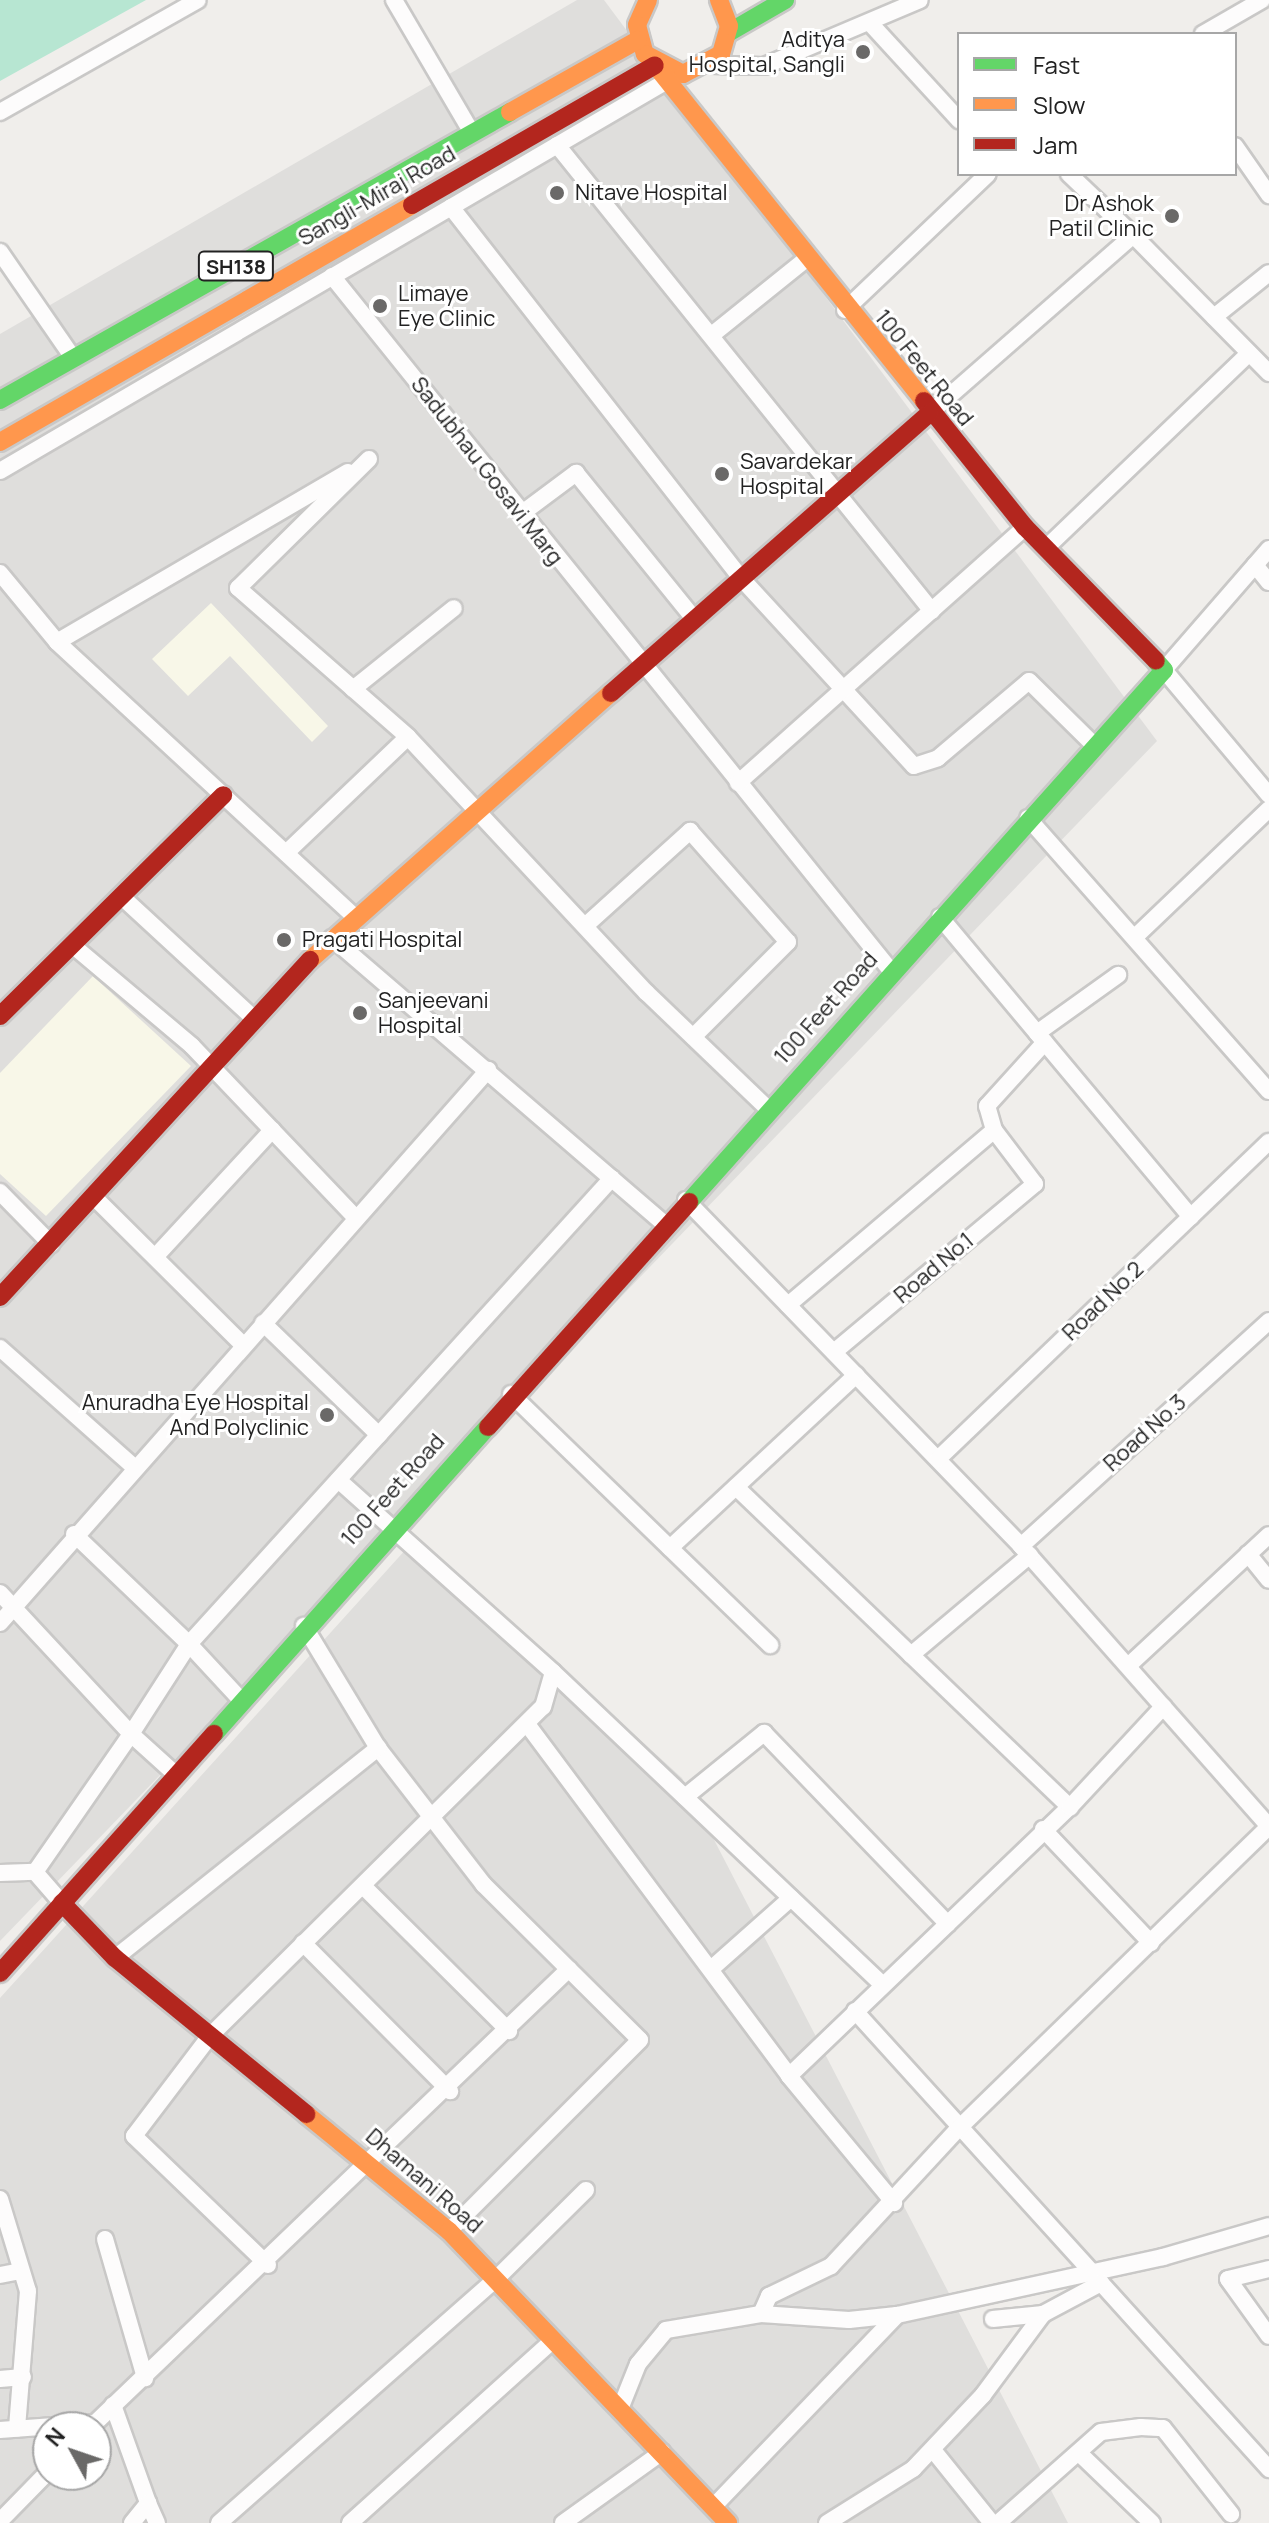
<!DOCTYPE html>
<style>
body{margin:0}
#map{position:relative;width:1269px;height:2523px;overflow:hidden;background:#f0eeeb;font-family:Manrope,sans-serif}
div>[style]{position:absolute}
.residential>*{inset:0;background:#dfdedc}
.education>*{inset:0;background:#f8f7e8}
.pitch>*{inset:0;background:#b7e6d2}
.roads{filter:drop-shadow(2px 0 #c9c8c7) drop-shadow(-2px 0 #c9c8c7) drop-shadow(0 2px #c9c8c7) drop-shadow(0 -2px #c9c8c7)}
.street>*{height:16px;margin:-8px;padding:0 8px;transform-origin:8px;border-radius:8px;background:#fdfcfc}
.fast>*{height:18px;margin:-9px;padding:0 9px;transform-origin:9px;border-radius:9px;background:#63d668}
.slow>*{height:18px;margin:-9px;padding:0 9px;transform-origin:9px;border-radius:9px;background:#ff974d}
.jam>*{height:18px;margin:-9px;padding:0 9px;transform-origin:9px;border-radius:9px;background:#b3261e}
.dots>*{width:22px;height:22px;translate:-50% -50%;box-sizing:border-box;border:4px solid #fff;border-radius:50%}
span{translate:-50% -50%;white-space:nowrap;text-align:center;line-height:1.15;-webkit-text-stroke:6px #fff;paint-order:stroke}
.shield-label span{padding:2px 6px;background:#fff;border:2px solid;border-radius:6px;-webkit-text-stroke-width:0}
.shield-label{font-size:20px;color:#222;font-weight:700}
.poi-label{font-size:22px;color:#222}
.right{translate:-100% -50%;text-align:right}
.left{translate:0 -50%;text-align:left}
.street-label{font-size:22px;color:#222}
.legend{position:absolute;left:957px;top:32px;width:280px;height:144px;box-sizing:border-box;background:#fff;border:2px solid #a7a7a7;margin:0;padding:10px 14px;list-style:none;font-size:24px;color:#222}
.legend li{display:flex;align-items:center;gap:16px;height:40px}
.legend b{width:40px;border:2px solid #a7a7a7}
.north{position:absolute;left:32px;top:2411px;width:80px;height:80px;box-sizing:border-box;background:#fff;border:2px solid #a7a7a7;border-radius:50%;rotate:310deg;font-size:22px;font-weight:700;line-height:32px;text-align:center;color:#222}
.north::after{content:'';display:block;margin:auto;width:28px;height:36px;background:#6a6968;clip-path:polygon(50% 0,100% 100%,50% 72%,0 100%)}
</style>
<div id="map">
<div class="residential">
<i style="clip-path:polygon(577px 0,604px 0,1157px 741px,0 1941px,0 334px)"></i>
<i style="clip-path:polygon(evenodd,417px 1537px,682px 1778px,1068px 2523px,0 2523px,0 1998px,417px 1537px,48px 2427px,96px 2427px,96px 2475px,48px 2475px,48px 2427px)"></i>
</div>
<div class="education">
<i style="clip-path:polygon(211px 603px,328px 726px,312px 742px,230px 656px,188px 696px,152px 659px)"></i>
<i style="clip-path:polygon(93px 976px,191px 1066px,46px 1216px,0 1174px,0 1073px)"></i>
</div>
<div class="pitch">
<i style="clip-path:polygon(0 0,146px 0,0 81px)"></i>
</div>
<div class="roads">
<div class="street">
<i style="left:394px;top:0;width:154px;rotate:59.6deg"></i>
<i style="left:870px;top:23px;width:132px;rotate:47.5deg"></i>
<i style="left:1203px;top:34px;width:68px;rotate:-30deg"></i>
<i style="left:711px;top:65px;width:53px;rotate:1.1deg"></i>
<i style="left:764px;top:66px;width:169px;rotate:-22.9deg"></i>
<i style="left:0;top:112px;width:227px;rotate:-29.5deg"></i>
<i style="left:557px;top:145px;width:598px;rotate:51.18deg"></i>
<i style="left:1235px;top:146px;width:60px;rotate:55.2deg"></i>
<i style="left:1069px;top:174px;width:88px;rotate:43.6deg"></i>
<i style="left:451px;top:207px;width:472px;rotate:52deg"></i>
<i style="left:742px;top:579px;width:254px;rotate:47.4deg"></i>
<i style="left:914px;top:766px;width:25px;rotate:-18deg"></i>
<i style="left:938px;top:758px;width:119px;rotate:-40.2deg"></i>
<i style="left:1029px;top:681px;width:93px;rotate:44.6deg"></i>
<i style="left:0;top:252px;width:129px;rotate:55.4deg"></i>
<i style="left:332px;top:276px;width:892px;rotate:51.19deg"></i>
<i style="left:845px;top:310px;width:197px;rotate:-43.6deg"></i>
<i style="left:1214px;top:317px;width:70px;rotate:-38.7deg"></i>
<i style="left:713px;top:334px;width:118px;rotate:-38.8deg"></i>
<i style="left:930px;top:413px;width:270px;rotate:-41.2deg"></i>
<i style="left:1133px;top:235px;width:194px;rotate:45.4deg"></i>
<i style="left:369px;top:459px;width:184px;rotate:135.4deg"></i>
<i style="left:238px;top:588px;width:226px;rotate:41.2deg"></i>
<i style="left:408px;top:737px;width:350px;rotate:47deg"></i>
<i style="left:647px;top:993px;width:168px;rotate:43.8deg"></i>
<i style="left:0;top:471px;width:773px;rotate:-30.32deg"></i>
<i style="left:521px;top:514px;width:69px;rotate:-36.7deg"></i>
<i style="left:576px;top:473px;width:189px;rotate:51deg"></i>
<i style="left:1047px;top:547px;width:280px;rotate:-43.8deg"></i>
<i style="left:1269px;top:549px;width:160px;rotate:131deg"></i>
<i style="left:1164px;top:670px;width:163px;rotate:50deg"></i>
<i style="left:1255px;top:565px;width:22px;rotate:51deg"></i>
<i style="left:0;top:573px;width:89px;rotate:50.4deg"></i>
<i style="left:57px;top:642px;width:337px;rotate:-30.3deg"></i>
<i style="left:57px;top:642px;width:407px;rotate:42.7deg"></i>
<i style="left:353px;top:689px;width:129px;rotate:-38.7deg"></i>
<i style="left:738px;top:783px;width:385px;rotate:-41.7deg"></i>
<i style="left:1028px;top:818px;width:364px;rotate:48.6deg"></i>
<i style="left:286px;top:853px;width:168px;rotate:-43.6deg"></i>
<i style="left:121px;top:896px;width:178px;rotate:42.7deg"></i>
<i style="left:940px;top:917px;width:391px;rotate:50.1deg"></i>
<i style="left:585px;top:926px;width:142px;rotate:-42.1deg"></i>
<i style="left:690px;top:831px;width:148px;rotate:48.6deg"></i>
<i style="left:788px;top:942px;width:134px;rotate:135deg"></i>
<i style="left:1135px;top:937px;width:185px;rotate:-43.7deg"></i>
<i style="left:332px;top:938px;width:438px;rotate:40.7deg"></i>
<i style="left:77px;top:949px;width:150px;rotate:40.1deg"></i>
<i style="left:192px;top:1046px;width:238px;rotate:46.4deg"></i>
<i style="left:1037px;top:1033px;width:100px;rotate:-35.6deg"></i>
<i style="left:0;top:1192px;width:73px;rotate:45.6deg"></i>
<i style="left:95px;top:1198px;width:209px;rotate:44.8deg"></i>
<i style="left:686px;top:1200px;width:482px;rotate:45.9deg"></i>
<i style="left:1021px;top:1546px;width:374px;rotate:48.5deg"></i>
<i style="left:155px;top:1257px;width:173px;rotate:-47.3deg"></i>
<i style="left:788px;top:1305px;width:270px;rotate:-40.3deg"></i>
<i style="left:994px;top:1130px;width:25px;rotate:-106deg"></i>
<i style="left:987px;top:1106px;width:86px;rotate:-47.8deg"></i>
<i style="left:263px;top:1323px;width:161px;rotate:44deg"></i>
<i style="left:0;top:1348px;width:179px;rotate:41.6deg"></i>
<i style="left:834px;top:1352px;width:262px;rotate:-39.9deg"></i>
<i style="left:1035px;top:1184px;width:68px;rotate:-127.2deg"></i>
<i style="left:511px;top:1394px;width:361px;rotate:44.1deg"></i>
<i style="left:938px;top:1459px;width:458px;rotate:-43.8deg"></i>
<i style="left:736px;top:1487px;width:463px;rotate:43.8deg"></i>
<i style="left:74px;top:1534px;width:159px;rotate:43.7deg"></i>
<i style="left:189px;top:1644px;width:629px;rotate:-47.77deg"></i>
<i style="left:1021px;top:1546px;width:335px;rotate:-42.2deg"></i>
<i style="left:670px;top:1548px;width:254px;rotate:-42.9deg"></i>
<i style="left:1248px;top:1554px;width:33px;rotate:51deg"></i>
<i style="left:0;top:1593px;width:192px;rotate:47.1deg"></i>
<i style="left:131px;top:1734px;width:168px;rotate:124.8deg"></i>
<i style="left:0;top:1623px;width:738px;rotate:-48.57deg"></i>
<i style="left:911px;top:1655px;width:155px;rotate:-40deg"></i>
<i style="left:1128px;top:1666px;width:192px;rotate:-42.9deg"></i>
<i style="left:553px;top:1672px;width:452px;rotate:43.5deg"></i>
<i style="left:527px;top:1724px;width:439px;rotate:53.3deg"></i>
<i style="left:789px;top:2076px;width:165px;rotate:50.4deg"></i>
<i style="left:378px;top:1748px;width:172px;rotate:52.3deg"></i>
<i style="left:483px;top:1884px;width:221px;rotate:44.8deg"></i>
<i style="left:640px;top:2040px;width:270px;rotate:135deg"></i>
<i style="left:173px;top:1772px;width:57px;rotate:-137.9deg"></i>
<i style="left:131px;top:1734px;width:107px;rotate:-57.2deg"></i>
<i style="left:189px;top:1644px;width:74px;rotate:47.2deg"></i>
<i style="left:685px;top:1797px;width:102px;rotate:-39deg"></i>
<i style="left:764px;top:1733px;width:265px;rotate:46.1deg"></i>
<i style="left:1043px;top:1829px;width:157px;rotate:46.5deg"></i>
<i style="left:35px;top:1872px;width:41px;rotate:48.9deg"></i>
<i style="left:0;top:1873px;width:35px;rotate:-2deg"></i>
<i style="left:363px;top:1886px;width:206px;rotate:44.8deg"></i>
<i style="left:303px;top:1943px;width:209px;rotate:45.2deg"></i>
<i style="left:115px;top:1958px;width:337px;rotate:-38.6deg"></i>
<i style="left:378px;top:1748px;width:143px;rotate:-121.2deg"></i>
<i style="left:711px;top:1969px;width:107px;rotate:-41.6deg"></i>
<i style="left:855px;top:2011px;width:359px;rotate:47.8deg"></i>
<i style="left:789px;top:2076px;width:389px;rotate:-43.8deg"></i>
<i style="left:1070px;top:1807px;width:137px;rotate:-47.1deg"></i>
<i style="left:0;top:2199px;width:96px;rotate:73.1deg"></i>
<i style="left:28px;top:2291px;width:138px;rotate:94.6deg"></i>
<i style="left:105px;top:2239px;width:145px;rotate:73.9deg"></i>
<i style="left:268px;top:2265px;width:186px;rotate:-136.1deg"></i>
<i style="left:134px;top:2136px;width:126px;rotate:-52.8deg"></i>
<i style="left:210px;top:2036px;width:468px;rotate:-44.7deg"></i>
<i style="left:543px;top:1707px;width:36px;rotate:-74deg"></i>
<i style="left:553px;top:1672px;width:288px;rotate:-138.2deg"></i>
<i style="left:1269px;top:2269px;width:42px;rotate:166.3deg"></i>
<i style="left:1228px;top:2279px;width:70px;rotate:54.3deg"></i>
<i style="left:0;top:2275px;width:21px;rotate:-11deg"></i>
<i style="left:761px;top:2314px;width:20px;rotate:-66deg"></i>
<i style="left:769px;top:2296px;width:69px;rotate:-25.8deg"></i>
<i style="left:831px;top:2266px;width:187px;rotate:-47.2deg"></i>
<i style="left:958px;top:2129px;width:434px;rotate:-44.2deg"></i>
<i style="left:993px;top:2319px;width:50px;rotate:-5.7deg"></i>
<i style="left:0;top:2379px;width:23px;rotate:-5deg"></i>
<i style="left:113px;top:2405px;width:104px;rotate:70.3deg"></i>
<i style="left:620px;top:2409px;width:48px;rotate:-68.2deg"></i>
<i style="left:638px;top:2364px;width:44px;rotate:-50.5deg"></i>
<i style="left:666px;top:2330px;width:96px;rotate:-9.6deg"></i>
<i style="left:761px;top:2314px;width:88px;rotate:3.9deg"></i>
<i style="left:849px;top:2320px;width:48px;rotate:-5.9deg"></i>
<i style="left:897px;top:2315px;width:272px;rotate:-12.3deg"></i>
<i style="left:1163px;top:2257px;width:110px;rotate:-16.3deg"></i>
<i style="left:91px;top:2427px;width:662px;rotate:-43.78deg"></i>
<i style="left:0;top:2430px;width:94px;rotate:-4.3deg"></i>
<i style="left:933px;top:2450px;width:94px;rotate:51.1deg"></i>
<i style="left:1079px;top:2453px;width:101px;rotate:43.8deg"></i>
<i style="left:714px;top:2506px;width:265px;rotate:-46.2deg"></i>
<i style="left:0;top:2521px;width:69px;rotate:-45.6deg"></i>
<i style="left:132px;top:2523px;width:26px;rotate:-51deg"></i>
<i style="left:148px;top:2503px;width:22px;rotate:66deg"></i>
<i style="left:219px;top:2523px;width:368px;rotate:-41.4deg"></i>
<i style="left:495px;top:2280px;width:128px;rotate:-44.7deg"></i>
<i style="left:350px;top:2523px;width:273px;rotate:-42deg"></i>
<i style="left:563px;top:2523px;width:122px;rotate:-35.6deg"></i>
<i style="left:827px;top:2523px;width:102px;rotate:-32.1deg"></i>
<i style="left:913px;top:2469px;width:102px;rotate:-46.6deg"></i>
<i style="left:983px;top:2395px;width:101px;rotate:-53.5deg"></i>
<i style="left:1043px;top:2314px;width:66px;rotate:-28.1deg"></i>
<i style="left:1101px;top:2283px;width:251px;rotate:47.9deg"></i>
<i style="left:998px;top:2523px;width:137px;rotate:-41.5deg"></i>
<i style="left:1101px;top:2432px;width:40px;rotate:-7.1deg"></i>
<i style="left:1141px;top:2427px;width:22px;rotate:3deg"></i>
<i style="left:1163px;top:2428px;width:110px;rotate:51.7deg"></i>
</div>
<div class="fast">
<i style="left:728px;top:33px;width:66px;rotate:-30.1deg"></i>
<i style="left:0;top:400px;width:586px;rotate:-29.45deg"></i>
<i style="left:689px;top:1202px;width:713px;rotate:-48.24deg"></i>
<i style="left:1164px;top:670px;width:12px;rotate:-132deg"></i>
<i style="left:214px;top:1734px;width:411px;rotate:-48.3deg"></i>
</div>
<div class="slow">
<i style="left:648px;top:0;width:27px;rotate:114deg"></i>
<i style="left:637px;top:25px;width:30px;rotate:75deg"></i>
<i style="left:645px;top:54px;width:43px;rotate:27.8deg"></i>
<i style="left:683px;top:74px;width:43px;rotate:-27.8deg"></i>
<i style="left:721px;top:54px;width:29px;rotate:-74deg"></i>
<i style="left:729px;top:26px;width:28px;rotate:-111deg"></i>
<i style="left:655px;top:65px;width:430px;rotate:51.3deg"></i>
<i style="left:510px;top:112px;width:147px;rotate:-29.4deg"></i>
<i style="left:0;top:442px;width:475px;rotate:-29.9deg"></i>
<i style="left:310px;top:960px;width:402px;rotate:-41.6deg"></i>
<i style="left:306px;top:2114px;width:185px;rotate:39.3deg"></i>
<i style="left:449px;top:2231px;width:404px;rotate:46.3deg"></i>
</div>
<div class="jam">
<i style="left:412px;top:205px;width:280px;rotate:-29.9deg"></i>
<i style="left:924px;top:401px;width:161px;rotate:51.3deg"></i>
<i style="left:1025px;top:527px;width:187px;rotate:45.6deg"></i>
<i style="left:611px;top:693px;width:424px;rotate:-41.3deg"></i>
<i style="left:0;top:1016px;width:314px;rotate:-44.7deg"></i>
<i style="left:0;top:1297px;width:458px;rotate:-47.4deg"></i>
<i style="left:488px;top:1427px;width:302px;rotate:-48.2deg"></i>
<i style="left:62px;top:1903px;width:76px;rotate:46.1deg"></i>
<i style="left:115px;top:1958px;width:247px;rotate:39.2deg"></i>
<i style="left:0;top:1973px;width:321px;rotate:-48.2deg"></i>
</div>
</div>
<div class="dots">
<i style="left:863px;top:52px;background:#6a6968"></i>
<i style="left:557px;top:193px;background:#6a6968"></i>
<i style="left:1172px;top:216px;background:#6a6968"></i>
<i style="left:380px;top:306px;background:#6a6968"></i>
<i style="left:722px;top:474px;background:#6a6968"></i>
<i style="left:284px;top:940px;background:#6a6968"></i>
<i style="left:360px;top:1013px;background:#6a6968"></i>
<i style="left:327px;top:1415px;background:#6a6968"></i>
</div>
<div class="shield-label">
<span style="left:236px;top:266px">SH138</span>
</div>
<div class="poi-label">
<span class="right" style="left:845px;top:52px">Aditya<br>Hospital, Sangli</span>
<span class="left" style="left:575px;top:193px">Nitave Hospital</span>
<span class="right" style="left:1154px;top:216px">Dr Ashok<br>Patil Clinic</span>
<span class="left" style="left:398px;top:306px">Limaye<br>Eye Clinic</span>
<span class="left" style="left:740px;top:474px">Savardekar<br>Hospital</span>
<span class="left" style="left:302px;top:940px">Pragati Hospital</span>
<span class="left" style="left:378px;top:1013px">Sanjeevani<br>Hospital</span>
<span class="right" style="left:309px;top:1415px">Anuradha Eye Hospital<br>And Polyclinic</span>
</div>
<div class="street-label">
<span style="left:377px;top:196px;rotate:-30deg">Sangli-Miraj Road</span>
<span style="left:924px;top:368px;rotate:51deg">100 Feet Road</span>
<span style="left:487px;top:471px;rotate:52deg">Sadubhau Gosavi Marg</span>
<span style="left:826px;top:1008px;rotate:-48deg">100 Feet Road</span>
<span style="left:934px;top:1268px;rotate:-40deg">Road No.1</span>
<span style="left:1103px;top:1301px;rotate:-44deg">Road No.2</span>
<span style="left:1145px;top:1433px;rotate:-42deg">Road No.3</span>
<span style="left:393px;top:1490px;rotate:-48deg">100 Feet Road</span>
<span style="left:424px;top:2181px;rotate:41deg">Dhamani Road</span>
</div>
<ul class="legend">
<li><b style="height:10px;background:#63d668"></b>Fast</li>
<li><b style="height:10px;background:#ff974d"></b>Slow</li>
<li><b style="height:10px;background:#b3261e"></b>Jam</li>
</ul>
<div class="north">N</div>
</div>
